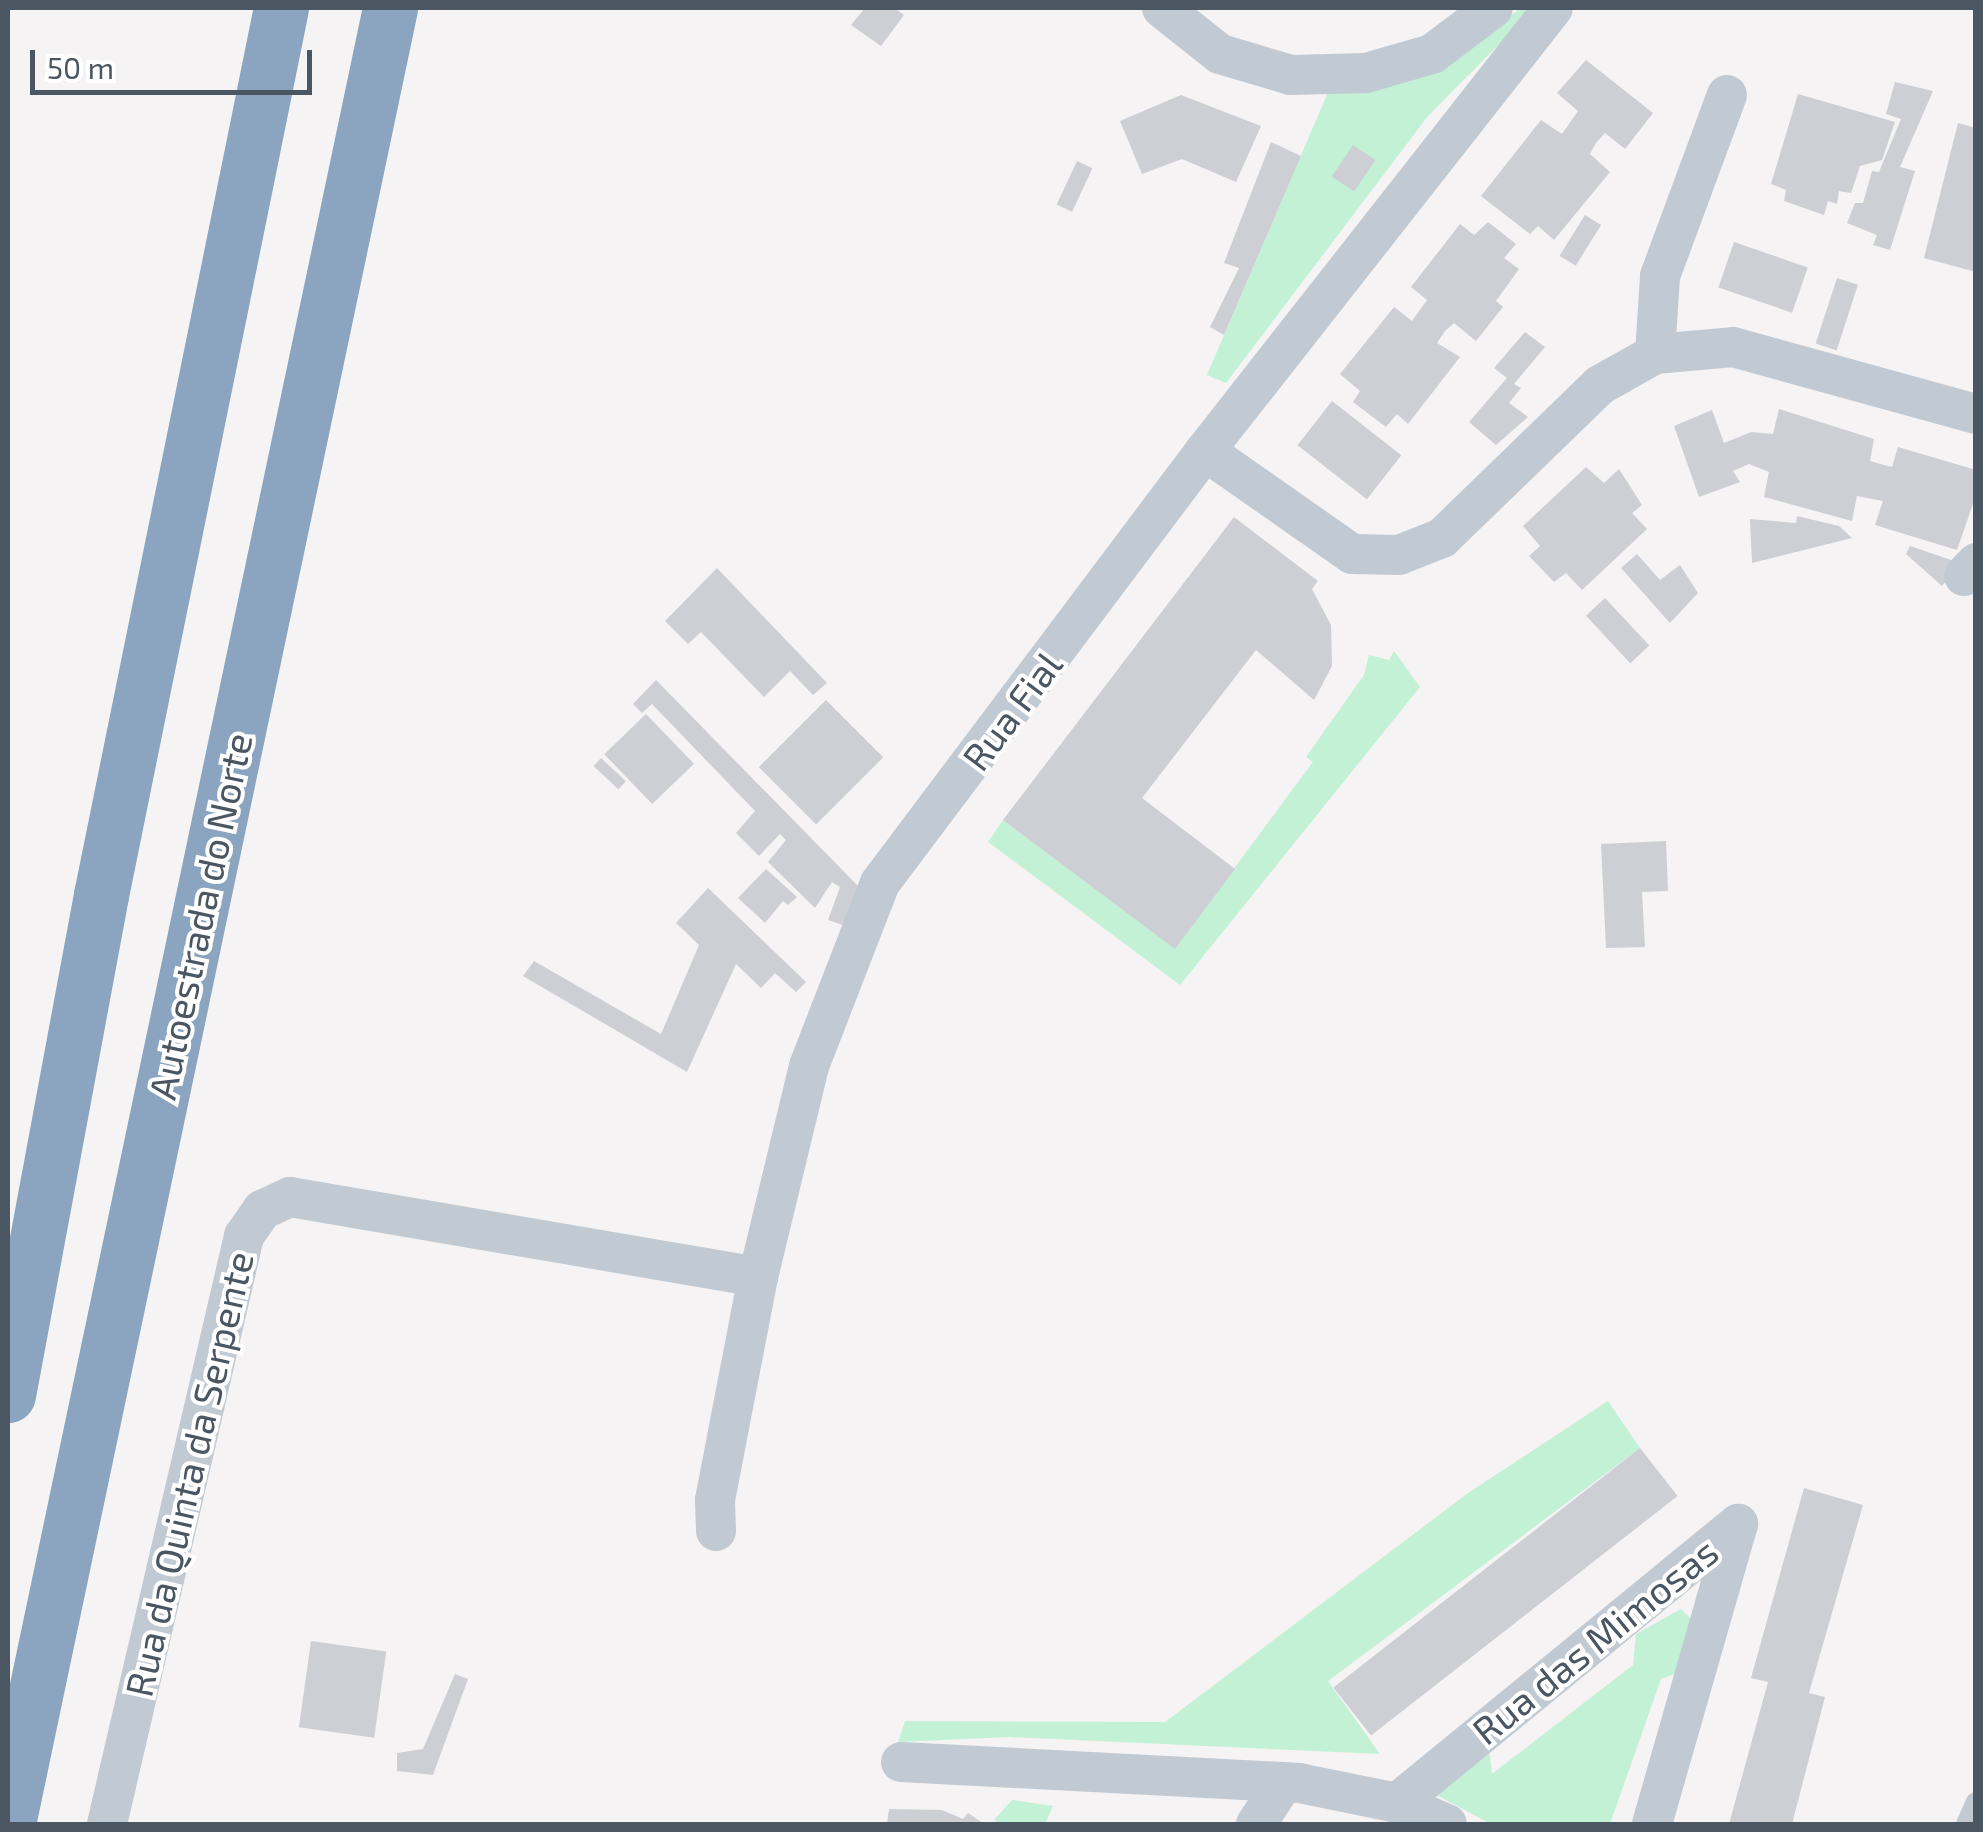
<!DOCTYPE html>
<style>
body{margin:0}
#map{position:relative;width:1983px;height:1832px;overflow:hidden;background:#f5f3f3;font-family:"Exo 2",sans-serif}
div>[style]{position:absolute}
.green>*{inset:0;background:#c3f1d5}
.building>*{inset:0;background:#cdcfd5;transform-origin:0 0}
.lane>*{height:20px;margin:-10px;padding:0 10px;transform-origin:10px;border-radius:10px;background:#c1cad2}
.street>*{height:40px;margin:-20px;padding:0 20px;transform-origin:20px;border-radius:20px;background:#c1cad2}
.highway>*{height:55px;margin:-27.5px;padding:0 27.5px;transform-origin:27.5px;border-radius:27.5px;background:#8ba5c1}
span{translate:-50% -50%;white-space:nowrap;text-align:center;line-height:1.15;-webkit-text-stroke:8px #fff;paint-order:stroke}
.street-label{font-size:38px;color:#4a5661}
.frame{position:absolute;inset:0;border:10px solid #4a5661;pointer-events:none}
.scale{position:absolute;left:30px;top:50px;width:282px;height:45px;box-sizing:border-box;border:5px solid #4a5661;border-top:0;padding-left:12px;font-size:30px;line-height:35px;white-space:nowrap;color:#4a5661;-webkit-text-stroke:8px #fff;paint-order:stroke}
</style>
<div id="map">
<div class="green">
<i style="clip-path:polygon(1521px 8px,1534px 9px,1428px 116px,1226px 383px,1207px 375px,1329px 90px,1436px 69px)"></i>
<i style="clip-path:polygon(1394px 651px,1420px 687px,1180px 985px,988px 842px,1003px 820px,1175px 948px,1313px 762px,1306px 757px,1364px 675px,1369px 655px,1389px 660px)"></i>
<i style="clip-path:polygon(1608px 1401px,1640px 1448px,1328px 1681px,1380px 1754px,1009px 1737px,898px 1742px,905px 1721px,1165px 1722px,1468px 1493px)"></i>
<i style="clip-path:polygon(1681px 1609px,1697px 1624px,1683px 1671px,1661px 1679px,1610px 1824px,1491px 1824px,1433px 1793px,1489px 1749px,1492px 1774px,1633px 1665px,1636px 1634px)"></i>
<i style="clip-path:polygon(1012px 1800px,1013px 1800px,1053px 1806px,1045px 1824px,1000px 1824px,994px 1820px)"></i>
</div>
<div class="building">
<i style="clip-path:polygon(865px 8px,894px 8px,904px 15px,881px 46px,851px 25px)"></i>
<i style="clip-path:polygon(1586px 60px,1653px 113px,1625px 149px,1605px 133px,1596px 143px,1590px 154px,1610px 172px,1554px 240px,1538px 226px,1530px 234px,1481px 196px,1541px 120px,1562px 134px,1578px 111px,1557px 93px)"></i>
<i style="clip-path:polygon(1895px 82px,1933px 91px,1900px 167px,1915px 171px,1890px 250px,1873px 245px,1877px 235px,1847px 223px,1855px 203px,1863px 203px,1872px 171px,1879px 172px,1901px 119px,1886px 114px)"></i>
<i style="clip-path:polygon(1798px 94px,1895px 122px,1882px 160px,1860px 166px,1851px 193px,1839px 191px,1837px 204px,1828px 201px,1824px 215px,1784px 201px,1786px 190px,1771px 184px)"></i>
<i style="clip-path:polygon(1181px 95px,1261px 126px,1236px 182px,1182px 159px,1142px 174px,1120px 121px)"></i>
<i style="clip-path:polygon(1958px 123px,1976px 128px,1976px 272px,1924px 258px)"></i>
<i style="clip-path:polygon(1271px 142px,1301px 156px,1224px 335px,1210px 327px,1239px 268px,1224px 263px)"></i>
<i style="left:1353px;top:145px;width:27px;height:38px;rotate:34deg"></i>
<i style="left:1077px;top:161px;width:17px;height:48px;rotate:25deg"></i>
<i style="left:1585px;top:215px;width:19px;height:48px;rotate:32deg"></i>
<i style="clip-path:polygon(1488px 222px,1516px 244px,1504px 258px,1519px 269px,1496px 301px,1503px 307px,1476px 341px,1454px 323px,1445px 331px,1437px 343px,1460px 357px,1408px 424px,1397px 414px,1386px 427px,1353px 402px,1360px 391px,1340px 374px,1394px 307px,1412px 321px,1427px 300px,1411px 287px,1460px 224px,1474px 235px)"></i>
<i style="left:1734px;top:242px;width:78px;height:48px;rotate:19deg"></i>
<i style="left:1837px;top:278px;width:22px;height:69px;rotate:18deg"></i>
<i style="clip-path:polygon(1525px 332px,1545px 347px,1514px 384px,1521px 388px,1509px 403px,1528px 417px,1496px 445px,1469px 422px,1507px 378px,1494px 368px)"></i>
<i style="left:1332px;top:401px;width:88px;height:56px;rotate:38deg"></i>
<i style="clip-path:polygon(1779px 409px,1874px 439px,1870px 461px,1880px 464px,1892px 467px,1898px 447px,1976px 470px,1976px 495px,1957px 550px,1875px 525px,1883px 501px,1857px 496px,1852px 521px,1764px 497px,1769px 472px,1749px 464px,1733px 471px,1740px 482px,1699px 497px,1674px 426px,1712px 410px,1724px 443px,1751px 432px,1773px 434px)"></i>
<i style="clip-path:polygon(1586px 467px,1604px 483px,1619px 469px,1642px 505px,1632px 513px,1647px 529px,1582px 590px,1566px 573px,1554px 582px,1529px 556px,1540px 546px,1523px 526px)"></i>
<i style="clip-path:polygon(1797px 516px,1839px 526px,1852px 538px,1752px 563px,1750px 519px,1796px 523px)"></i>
<i style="clip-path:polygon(1234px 517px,1318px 581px,1312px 589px,1331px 625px,1332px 666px,1314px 700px,1256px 650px,1142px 798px,1235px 869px,1175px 949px,1003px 820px)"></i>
<i style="clip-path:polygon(1910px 546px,1960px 563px,1942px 586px,1906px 554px)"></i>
<i style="clip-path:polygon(1637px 554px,1660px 580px,1680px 565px,1698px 593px,1670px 623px,1621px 568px)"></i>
<i style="clip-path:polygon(717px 568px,827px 683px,813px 695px,790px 671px,764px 697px,701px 632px,688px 644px,665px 621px)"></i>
<i style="left:1605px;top:598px;width:65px;height:26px;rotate:47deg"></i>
<i style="clip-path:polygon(656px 680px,858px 886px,843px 925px,828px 920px,840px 887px,832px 882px,815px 908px,768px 862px,786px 840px,780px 834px,759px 856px,736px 833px,755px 811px,652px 704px,642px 713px,633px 704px)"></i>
<i style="left:826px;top:700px;width:81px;height:95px;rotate:45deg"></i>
<i style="left:646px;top:714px;width:69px;height:58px;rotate:46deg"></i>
<i style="left:601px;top:758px;width:34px;height:11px;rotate:43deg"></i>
<i style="clip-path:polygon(1666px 841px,1668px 891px,1642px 892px,1645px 947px,1606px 948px,1601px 844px)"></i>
<i style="clip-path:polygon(766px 869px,797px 897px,788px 905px,783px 901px,765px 923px,738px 898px)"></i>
<i style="clip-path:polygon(708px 888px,806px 982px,796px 992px,775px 973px,761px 988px,736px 964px,687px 1072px,523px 976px,534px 961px,661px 1034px,699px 945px,676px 923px)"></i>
<i style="left:1640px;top:1448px;width:61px;height:389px;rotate:52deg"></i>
<i style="clip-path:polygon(1804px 1488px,1863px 1505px,1809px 1693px,1825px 1697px,1792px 1824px,1729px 1824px,1768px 1682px,1751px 1678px)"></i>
<i style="left:311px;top:1641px;width:76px;height:87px;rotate:8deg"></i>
<i style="clip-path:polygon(455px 1674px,468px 1679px,433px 1775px,397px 1771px,397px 1753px,423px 1749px)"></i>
<i style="clip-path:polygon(889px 1809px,942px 1810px,963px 1819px,968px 1813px,984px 1824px,887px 1824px)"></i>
</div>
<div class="lane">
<i style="left:1966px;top:1824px;width:24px;rotate:-66deg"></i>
</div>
<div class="street">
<i style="left:1162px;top:8px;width:74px;rotate:38.4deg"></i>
<i style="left:1220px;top:54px;width:74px;rotate:16.5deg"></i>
<i style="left:1291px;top:75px;width:75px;rotate:-1.5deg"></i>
<i style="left:1366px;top:73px;width:69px;rotate:-16.1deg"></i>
<i style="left:1432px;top:54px;width:76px;rotate:-37deg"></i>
<i style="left:1655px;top:354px;width:78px;rotate:-86.3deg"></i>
<i style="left:1660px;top:276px;width:193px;rotate:-69.7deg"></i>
<i style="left:1205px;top:451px;width:179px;rotate:35deg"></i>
<i style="left:1352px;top:554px;width:47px;rotate:1.2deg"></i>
<i style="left:1399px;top:555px;width:46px;rotate:-21.6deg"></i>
<i style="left:1442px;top:538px;width:220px;rotate:-44.1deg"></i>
<i style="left:1600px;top:385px;width:63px;rotate:-29.4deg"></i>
<i style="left:1655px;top:354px;width:78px;rotate:-5.1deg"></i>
<i style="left:1733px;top:347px;width:252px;rotate:15.4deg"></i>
<i style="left:1964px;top:576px;width:18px;rotate:-47deg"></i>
<i style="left:716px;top:1531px;width:31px;rotate:-92deg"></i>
<i style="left:715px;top:1500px;width:227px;rotate:-79.1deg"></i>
<i style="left:758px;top:1277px;width:217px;rotate:-76.4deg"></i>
<i style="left:809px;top:1066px;width:196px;rotate:-68.8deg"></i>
<i style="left:880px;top:883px;width:541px;rotate:-53.05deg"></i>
<i style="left:1205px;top:451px;width:563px;rotate:-51.85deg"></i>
<i style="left:901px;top:1762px;width:399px;rotate:3deg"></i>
<i style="left:1299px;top:1783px;width:100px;rotate:11.5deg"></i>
<i style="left:1397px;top:1803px;width:54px;rotate:22.8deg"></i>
<i style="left:1397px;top:1803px;width:441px;rotate:-39.3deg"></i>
<i style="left:1738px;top:1524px;width:312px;rotate:106deg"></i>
<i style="left:107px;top:1824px;width:604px;rotate:-76.88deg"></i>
<i style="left:244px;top:1236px;width:32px;rotate:-55deg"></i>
<i style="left:262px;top:1210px;width:31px;rotate:-25deg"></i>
<i style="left:290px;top:1197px;width:475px;rotate:9.7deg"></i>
<i style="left:1256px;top:1824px;width:50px;rotate:-56.3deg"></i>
</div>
<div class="highway">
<i style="left:8px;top:1395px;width:509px;rotate:-79.46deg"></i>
<i style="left:101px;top:895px;width:905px;rotate:-78.53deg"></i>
<i style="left:8px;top:1824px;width:1856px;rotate:-78.12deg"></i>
</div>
<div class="street-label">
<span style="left:1012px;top:711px;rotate:-53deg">Rua Fial</span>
<span style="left:200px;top:916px;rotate:-78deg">Autoestrada do Norte</span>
<span style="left:189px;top:1474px;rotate:-77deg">Rua da Quinta da Serpente</span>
<span style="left:1595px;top:1641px;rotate:-39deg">Rua das Mimosas</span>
</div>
<div class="frame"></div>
<div class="scale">50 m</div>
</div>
